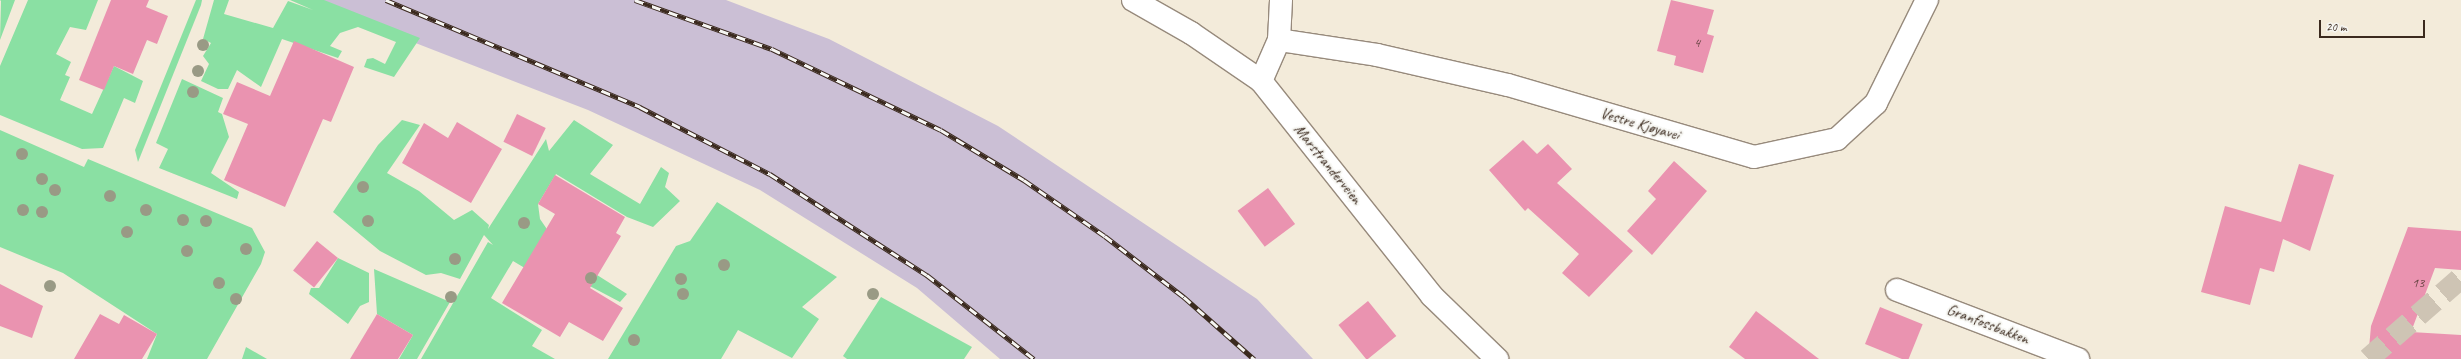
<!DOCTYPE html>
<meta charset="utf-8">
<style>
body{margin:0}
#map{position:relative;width:2461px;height:359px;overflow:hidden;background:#f3ebda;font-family:Caveat,sans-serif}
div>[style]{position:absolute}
.industrial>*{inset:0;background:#cbbfd5}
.green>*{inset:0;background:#8ae0a3}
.building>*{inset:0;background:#ea93b0;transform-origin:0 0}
.trunk-tunnel>*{height:22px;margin-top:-11px;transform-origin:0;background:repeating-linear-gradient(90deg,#cec4b4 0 22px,transparent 0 33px)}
.roads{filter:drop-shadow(1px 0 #978a7c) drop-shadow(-1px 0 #978a7c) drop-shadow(0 1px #978a7c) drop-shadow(0 -1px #978a7c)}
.minor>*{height:22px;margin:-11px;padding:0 11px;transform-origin:11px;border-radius:11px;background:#fff}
.rail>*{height:4.5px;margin-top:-2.25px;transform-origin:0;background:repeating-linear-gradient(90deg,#f6f6f2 0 9px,#3b2a1e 0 18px);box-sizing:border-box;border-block:1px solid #3b2a1e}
.trees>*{width:12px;height:12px;margin:-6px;border-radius:50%;background:#999a85}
span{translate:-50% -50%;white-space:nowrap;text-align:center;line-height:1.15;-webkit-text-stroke:4px #f6f6f2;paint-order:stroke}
.number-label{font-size:14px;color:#674442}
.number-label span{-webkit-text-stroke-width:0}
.street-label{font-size:16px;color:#3b2a1e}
.scale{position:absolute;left:2319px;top:20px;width:106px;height:18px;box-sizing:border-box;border:2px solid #3b2a1e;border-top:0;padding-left:5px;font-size:12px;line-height:14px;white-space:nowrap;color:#3b2a1e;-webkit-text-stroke:3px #f6f6f2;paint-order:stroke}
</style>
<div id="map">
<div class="industrial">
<i style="clip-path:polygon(305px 0,726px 0,829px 39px,998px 126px,1257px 299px,1313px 359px,1000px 359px,917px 288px,760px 190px,588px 110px)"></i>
</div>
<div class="green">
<i style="clip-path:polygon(0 0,15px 0,0 40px,1px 1px)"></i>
<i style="clip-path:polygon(28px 0,98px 0,86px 30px,70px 27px,56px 54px,71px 62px,65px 75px,70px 77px,60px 100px,92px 114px,114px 66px,143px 81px,135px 103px,124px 98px,103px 148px,82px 149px,0 115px,0 66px)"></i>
<i style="clip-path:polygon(196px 0,202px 0,201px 5px,138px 162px,135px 150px)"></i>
<i style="clip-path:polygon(214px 0,229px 0,224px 14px,273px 28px,288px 1px,313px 10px,290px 0,324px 0,420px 38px,394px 77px,364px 67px,367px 59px,373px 58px,385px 64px,396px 42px,358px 27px,340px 33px,330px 46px,342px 51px,338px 58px,282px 39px,261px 87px,237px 70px,228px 89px,218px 89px,201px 81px,209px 64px,203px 56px,211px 43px,203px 39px)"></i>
<i style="clip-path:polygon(182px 79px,223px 98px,218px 112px,222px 114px,229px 137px,211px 173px,239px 192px,237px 199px,159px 168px,168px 149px,156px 143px)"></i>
<i style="clip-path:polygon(402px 120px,420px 125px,387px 173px,419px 191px,454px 220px,472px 210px,489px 225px,488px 229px,546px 139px,549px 151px,574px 120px,613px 145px,590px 174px,640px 204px,661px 167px,669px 173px,665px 187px,680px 201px,653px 227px,627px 217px,556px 174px,538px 204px,540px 219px,564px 254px,627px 294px,620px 302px,584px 283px,575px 298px,513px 261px,491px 298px,542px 330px,532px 346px,555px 359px,421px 359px,488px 242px,493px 245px,484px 235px,460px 279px,441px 273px,426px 275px,380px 251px,333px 212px,378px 145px)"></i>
<i style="clip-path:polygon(0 130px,84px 167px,88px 159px,252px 228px,265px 252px,261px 264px,207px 359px,147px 359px,157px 334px,63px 273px,0 247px)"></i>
<i style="clip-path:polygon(717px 202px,837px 277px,802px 307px,819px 319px,792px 358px,738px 330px,721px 359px,608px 359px,676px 246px,690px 241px)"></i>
<i style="clip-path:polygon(338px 258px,369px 273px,369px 302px,360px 306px,348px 324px,309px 294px,311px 288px,319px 288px)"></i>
<i style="clip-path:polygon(374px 269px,450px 302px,417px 359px,399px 359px,413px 335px,377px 314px)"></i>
<i style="clip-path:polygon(881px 297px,972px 347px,964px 359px,847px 359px,843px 356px)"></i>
<i style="clip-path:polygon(246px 347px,267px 359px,242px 359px)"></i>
</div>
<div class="building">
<i style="clip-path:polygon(111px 0,149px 0,146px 7px,168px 16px,157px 44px,147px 40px,133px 74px,114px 66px,104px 90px,79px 80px)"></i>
<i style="clip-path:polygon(1671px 0,1714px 10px,1707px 34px,1714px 36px,1703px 73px,1674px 65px,1676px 56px,1657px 51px)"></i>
<i style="clip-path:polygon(294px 41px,354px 67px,331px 122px,323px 119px,285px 207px,224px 180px,248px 124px,223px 114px,237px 82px,270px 96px)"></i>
<i style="left:517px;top:114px;width:32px;height:31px;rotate:26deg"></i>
<i style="clip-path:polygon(457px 122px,502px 149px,471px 203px,402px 163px,424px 123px,448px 138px)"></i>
<i style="clip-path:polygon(1523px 140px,1537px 154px,1548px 144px,1572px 169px,1557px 183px,1633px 251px,1589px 297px,1562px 273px,1579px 254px,1528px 208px,1525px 211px,1489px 170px)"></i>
<i style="clip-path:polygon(1674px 161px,1707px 191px,1652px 255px,1627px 231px,1656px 199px,1648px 191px)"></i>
<i style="clip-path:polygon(2299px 164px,2334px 175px,2310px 251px,2283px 239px,2274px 272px,2260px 268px,2250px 305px,2201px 292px,2225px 206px,2281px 222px)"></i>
<i style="clip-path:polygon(555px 175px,625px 217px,616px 233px,621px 236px,590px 288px,623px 308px,603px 341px,569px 322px,560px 337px,502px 303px,555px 214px,538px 204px)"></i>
<i style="left:1268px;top:188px;width:45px;height:38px;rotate:53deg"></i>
<i style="clip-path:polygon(2408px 227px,2461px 231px,2461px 270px,2435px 268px,2411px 332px,2461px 335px,2461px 359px,2368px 359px,2371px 326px)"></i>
<i style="left:317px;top:241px;width:27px;height:38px;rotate:39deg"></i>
<i style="clip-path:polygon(0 284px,43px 306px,32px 338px,0 326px)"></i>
<i style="left:1368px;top:301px;width:45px;height:38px;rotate:51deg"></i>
<i style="left:1880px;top:307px;width:46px;height:40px;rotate:22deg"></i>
<i style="clip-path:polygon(1756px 311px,1819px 359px,1745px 359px,1729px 347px)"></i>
<i style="clip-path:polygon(100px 314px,119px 324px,124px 315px,157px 334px,142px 359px,74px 359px)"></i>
<i style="clip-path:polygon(377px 314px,413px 335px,398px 359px,350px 359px)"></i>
</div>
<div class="trunk-tunnel">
<i style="left:2368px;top:359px;width:123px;rotate:-41.1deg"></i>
</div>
<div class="roads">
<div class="minor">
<i style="left:1133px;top:0;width:67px;rotate:29.6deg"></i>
<i style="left:1191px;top:33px;width:85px;rotate:34.4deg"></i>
<i style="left:1261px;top:81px;width:275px;rotate:51.5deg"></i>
<i style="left:1432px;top:296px;width:91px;rotate:44.1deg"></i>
<i style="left:1279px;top:40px;width:99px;rotate:8.7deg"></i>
<i style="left:1377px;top:55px;width:134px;rotate:12.9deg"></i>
<i style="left:1508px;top:85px;width:256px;rotate:16.3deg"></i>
<i style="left:1754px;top:157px;width:85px;rotate:-12.2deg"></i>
<i style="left:1837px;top:139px;width:53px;rotate:-42.7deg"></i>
<i style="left:1876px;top:103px;width:115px;rotate:-63.7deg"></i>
<i style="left:1261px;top:81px;width:45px;rotate:-66.3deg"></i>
<i style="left:1279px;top:40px;width:40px;rotate:-87.1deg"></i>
<i style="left:1897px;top:290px;width:194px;rotate:20.9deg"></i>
</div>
</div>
<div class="rail">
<i style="left:386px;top:0;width:276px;rotate:22.8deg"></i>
<i style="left:640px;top:107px;width:146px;rotate:27.3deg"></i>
<i style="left:770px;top:174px;width:187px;rotate:32.8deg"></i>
<i style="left:927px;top:275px;width:136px;rotate:38.1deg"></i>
<i style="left:635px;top:0;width:145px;rotate:19.7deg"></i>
<i style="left:772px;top:49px;width:187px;rotate:25.6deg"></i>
<i style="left:941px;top:130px;width:97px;rotate:31.1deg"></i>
<i style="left:1024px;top:180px;width:98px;rotate:34.7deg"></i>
<i style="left:1105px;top:236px;width:100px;rotate:37.7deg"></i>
<i style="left:1184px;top:297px;width:94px;rotate:41.5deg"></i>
</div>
<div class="trees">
<i style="left:203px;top:45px"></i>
<i style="left:198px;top:71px"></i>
<i style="left:193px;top:92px"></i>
<i style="left:22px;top:154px"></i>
<i style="left:42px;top:179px"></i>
<i style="left:363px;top:187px"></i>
<i style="left:55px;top:190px"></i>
<i style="left:110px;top:196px"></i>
<i style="left:23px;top:210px"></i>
<i style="left:146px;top:210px"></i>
<i style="left:42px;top:212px"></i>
<i style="left:183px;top:220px"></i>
<i style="left:206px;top:221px"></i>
<i style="left:368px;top:221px"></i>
<i style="left:524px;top:223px"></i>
<i style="left:127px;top:232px"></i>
<i style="left:246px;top:249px"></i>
<i style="left:187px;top:251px"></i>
<i style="left:455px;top:259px"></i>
<i style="left:724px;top:265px"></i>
<i style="left:591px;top:278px"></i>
<i style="left:681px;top:279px"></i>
<i style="left:219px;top:283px"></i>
<i style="left:50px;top:286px"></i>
<i style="left:683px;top:294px"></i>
<i style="left:873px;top:294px"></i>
<i style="left:451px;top:297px"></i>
<i style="left:236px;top:299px"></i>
<i style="left:634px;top:340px"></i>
</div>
<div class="number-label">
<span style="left:1697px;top:43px">4</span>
<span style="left:2418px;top:283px">13</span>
</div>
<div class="street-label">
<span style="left:1640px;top:124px;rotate:16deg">Vestre Kjøyavei</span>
<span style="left:1328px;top:164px;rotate:51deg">Marstranderveien</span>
<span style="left:1988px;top:324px;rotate:21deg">Granfossbakken</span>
</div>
<div class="scale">20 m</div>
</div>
